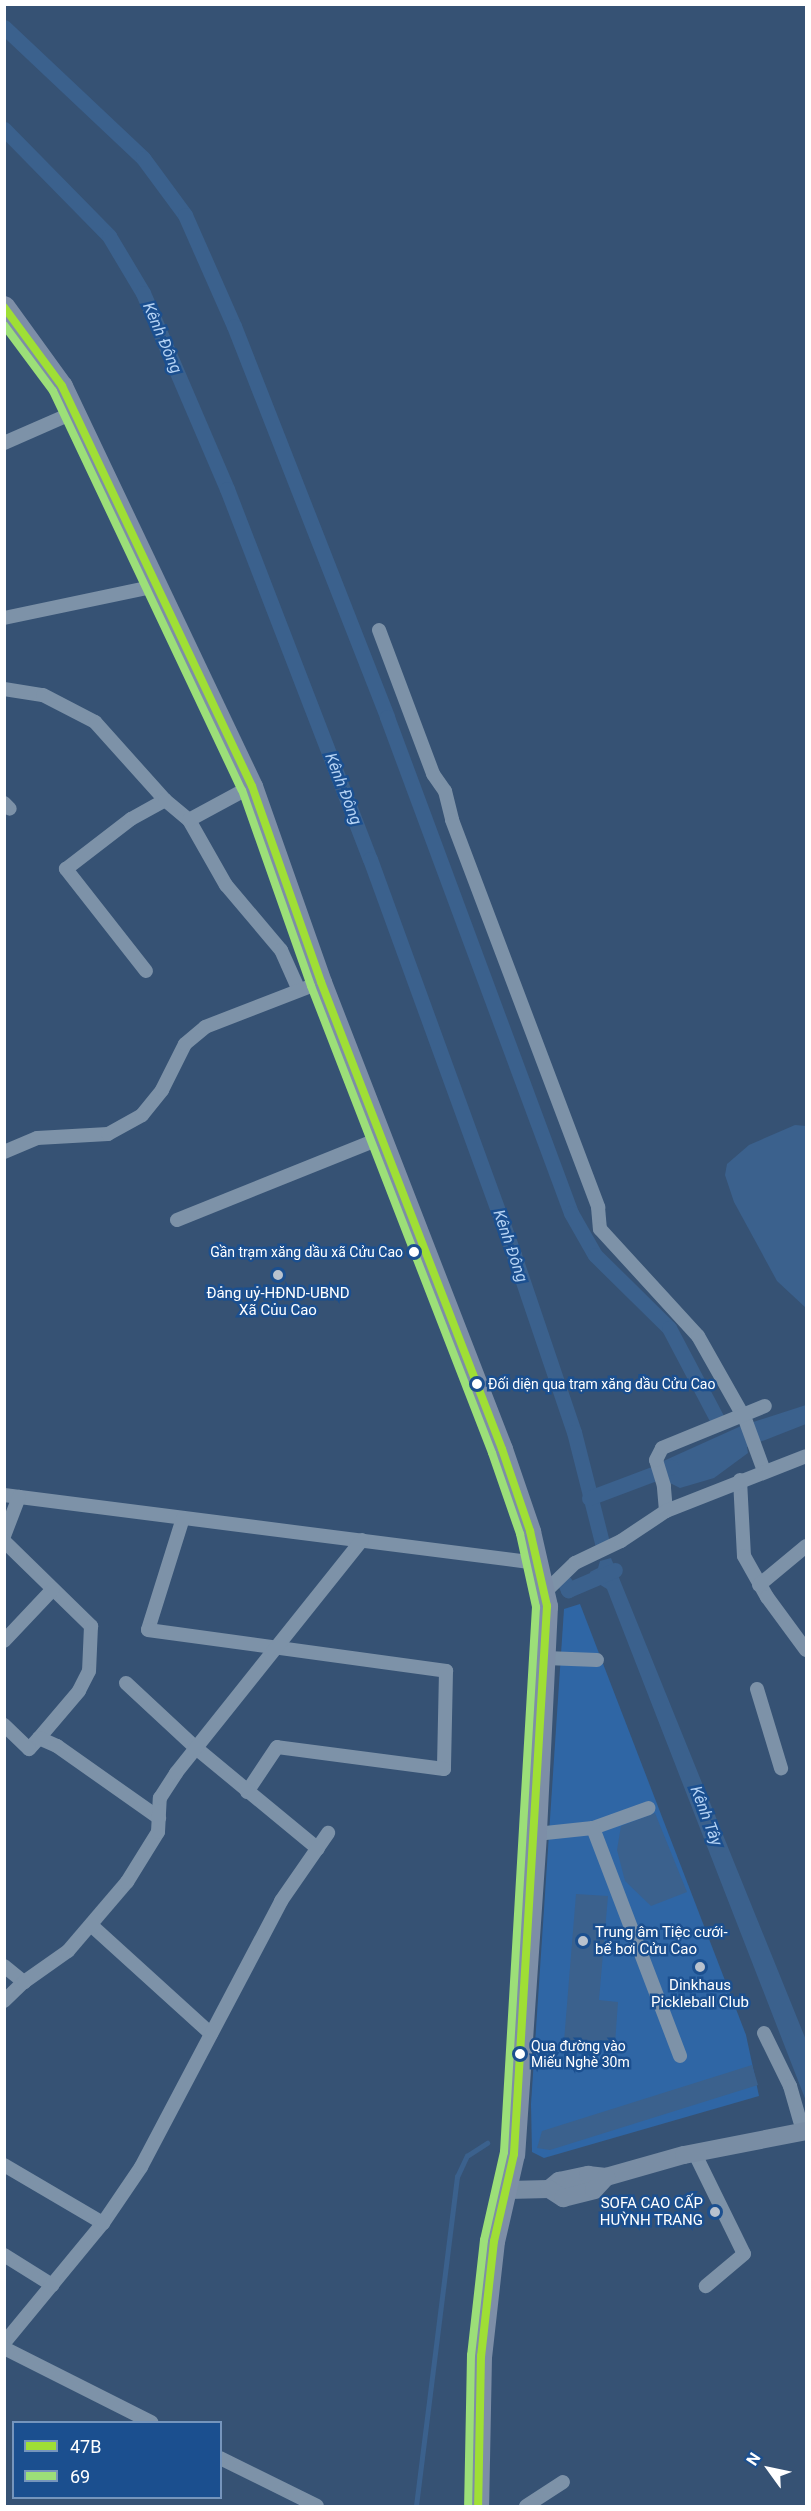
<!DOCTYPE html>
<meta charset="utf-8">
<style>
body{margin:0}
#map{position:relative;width:811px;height:2511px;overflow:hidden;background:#365274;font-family:Roboto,sans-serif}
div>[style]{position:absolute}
.green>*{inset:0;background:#2f66a5}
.water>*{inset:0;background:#3b618d}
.stream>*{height:4.5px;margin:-2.25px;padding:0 2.25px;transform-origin:2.25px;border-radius:2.25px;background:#3b618d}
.canal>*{height:15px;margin:-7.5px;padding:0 7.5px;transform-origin:7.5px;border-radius:7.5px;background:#3b618d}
.minor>*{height:14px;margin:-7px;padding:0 7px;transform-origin:7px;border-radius:7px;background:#7d92a8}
.secondary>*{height:18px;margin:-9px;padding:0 9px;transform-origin:9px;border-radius:9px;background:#798da4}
.primary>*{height:21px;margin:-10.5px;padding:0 10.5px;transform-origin:10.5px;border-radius:10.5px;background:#7d8ea7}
.bus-1>*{height:8px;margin:-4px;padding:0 4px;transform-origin:4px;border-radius:4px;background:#9fdf35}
.bus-2>*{height:8px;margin:-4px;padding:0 4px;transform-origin:4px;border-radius:4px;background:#9cdf78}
.dots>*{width:16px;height:16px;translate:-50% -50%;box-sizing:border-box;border:3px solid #1b4f8f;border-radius:50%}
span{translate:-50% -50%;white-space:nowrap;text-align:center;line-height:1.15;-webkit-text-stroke:5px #1b4f8f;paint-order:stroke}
.bus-label{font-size:14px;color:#fff}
.right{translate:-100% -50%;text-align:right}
.left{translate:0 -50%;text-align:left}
.poi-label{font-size:15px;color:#fff}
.water-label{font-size:16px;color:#b5d3f5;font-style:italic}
.frame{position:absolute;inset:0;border:6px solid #fff;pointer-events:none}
.legend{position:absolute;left:12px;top:2421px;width:210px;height:78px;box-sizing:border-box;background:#1b4f8f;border:2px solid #7695bc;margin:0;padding:8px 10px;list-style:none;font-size:18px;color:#fff}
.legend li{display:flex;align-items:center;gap:12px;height:30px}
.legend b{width:30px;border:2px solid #7695bc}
.north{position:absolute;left:739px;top:2439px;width:60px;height:60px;-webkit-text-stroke:4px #1b4f8f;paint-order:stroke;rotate:303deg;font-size:16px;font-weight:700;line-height:24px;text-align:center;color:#fff}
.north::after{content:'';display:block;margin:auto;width:21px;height:27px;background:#fff;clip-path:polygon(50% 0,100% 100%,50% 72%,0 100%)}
</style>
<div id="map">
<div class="green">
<i style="clip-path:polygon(580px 1604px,746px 2035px,759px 2096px,544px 2158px,532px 2152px,531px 2104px,564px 1609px)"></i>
</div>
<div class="water">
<i style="clip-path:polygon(795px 1125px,806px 1126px,806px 1308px,777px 1281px,734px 1202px,725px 1175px,727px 1164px,749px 1145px)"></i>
<i style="clip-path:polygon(806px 1405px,806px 1424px,747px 1447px,748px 1453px,714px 1478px,680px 1488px,670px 1483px,659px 1463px,741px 1426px)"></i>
<i style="clip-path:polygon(611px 1558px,806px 2040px,806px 2101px,607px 1589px,594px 1581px,590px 1572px,598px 1568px,600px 1561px)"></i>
<i style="clip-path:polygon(655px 1813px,687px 1892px,651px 1906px,625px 1881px,617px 1850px,621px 1826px)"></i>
<i style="clip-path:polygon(576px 1894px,608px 1896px,599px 2000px,618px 2002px,615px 2044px,564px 2041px)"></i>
<i style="clip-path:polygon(752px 2065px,758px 2085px,550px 2150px,537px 2148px,542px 2131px)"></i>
</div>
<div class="stream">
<i style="left:416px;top:2506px;width:332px;rotate:-82.9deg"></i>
<i style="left:457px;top:2177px;width:23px;rotate:-65deg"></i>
<i style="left:467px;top:2156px;width:24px;rotate:-33deg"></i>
</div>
<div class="canal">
<i style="left:4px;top:27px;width:191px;rotate:43.3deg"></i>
<i style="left:143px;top:158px;width:71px;rotate:53.6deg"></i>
<i style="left:185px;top:215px;width:121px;rotate:66.2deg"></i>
<i style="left:234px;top:326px;width:420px;rotate:68.6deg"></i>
<i style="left:387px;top:717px;width:529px;rotate:69.65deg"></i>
<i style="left:571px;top:1213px;width:48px;rotate:60.3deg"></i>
<i style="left:595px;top:1255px;width:104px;rotate:44.6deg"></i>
<i style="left:669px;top:1328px;width:107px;rotate:62.2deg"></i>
<i style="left:4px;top:129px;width:150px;rotate:45.5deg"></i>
<i style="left:109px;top:236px;width:66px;rotate:59.2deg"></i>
<i style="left:143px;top:293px;width:213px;rotate:66.8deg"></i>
<i style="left:227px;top:489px;width:397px;rotate:68.9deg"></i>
<i style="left:370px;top:859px;width:421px;rotate:70deg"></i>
<i style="left:514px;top:1255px;width:187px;rotate:71.3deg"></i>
<i style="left:574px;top:1432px;width:114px;rotate:75.8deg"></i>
<i style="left:589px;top:1498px;width:88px;rotate:-20.7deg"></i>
<i style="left:565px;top:1583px;width:8px;rotate:67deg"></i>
<i style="left:568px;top:1590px;width:51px;rotate:-23.1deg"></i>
</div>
<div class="minor">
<i style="left:4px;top:443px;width:77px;rotate:-23.6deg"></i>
<i style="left:4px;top:618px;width:155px;rotate:-11.9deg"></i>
<i style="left:379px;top:630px;width:154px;rotate:69.4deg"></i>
<i style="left:433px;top:774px;width:21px;rotate:55deg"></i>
<i style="left:445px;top:791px;width:30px;rotate:76deg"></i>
<i style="left:452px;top:820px;width:414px;rotate:69.3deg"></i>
<i style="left:598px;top:1207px;width:22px;rotate:85deg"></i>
<i style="left:600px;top:1229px;width:145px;rotate:47.5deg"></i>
<i style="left:698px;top:1336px;width:95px;rotate:60.5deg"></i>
<i style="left:745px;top:1419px;width:55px;rotate:69.9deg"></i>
<i style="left:4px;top:689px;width:39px;rotate:9deg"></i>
<i style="left:43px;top:695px;width:59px;rotate:27.4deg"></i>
<i style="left:95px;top:722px;width:105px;rotate:48.1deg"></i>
<i style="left:4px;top:803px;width:8px;rotate:45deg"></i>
<i style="left:189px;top:820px;width:75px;rotate:60.4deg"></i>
<i style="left:226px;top:885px;width:85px;rotate:49.8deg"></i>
<i style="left:281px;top:950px;width:42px;rotate:65.9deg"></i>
<i style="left:146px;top:971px;width:130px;rotate:-128.1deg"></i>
<i style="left:66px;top:869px;width:82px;rotate:-37.6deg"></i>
<i style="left:131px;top:819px;width:39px;rotate:-29deg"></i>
<i style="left:165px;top:800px;width:31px;rotate:40deg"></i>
<i style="left:189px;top:820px;width:72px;rotate:-28.4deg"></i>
<i style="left:4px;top:1152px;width:36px;rotate:-23deg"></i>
<i style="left:37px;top:1138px;width:71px;rotate:-3.2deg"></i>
<i style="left:108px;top:1134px;width:39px;rotate:-29deg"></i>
<i style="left:142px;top:1115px;width:32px;rotate:-51deg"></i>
<i style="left:162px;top:1090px;width:51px;rotate:-63.4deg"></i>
<i style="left:185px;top:1044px;width:26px;rotate:-40deg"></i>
<i style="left:205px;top:1027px;width:124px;rotate:-21.2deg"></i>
<i style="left:177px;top:1220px;width:222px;rotate:-21.9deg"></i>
<i style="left:740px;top:1480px;width:76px;rotate:87deg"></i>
<i style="left:744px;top:1556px;width:47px;rotate:60.7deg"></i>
<i style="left:767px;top:1597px;width:66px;rotate:53.7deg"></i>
<i style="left:4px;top:1495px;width:537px;rotate:7.27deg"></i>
<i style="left:666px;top:1511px;width:25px;rotate:-95deg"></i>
<i style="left:664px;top:1486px;width:27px;rotate:-107deg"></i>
<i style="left:656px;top:1460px;width:13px;rotate:-63deg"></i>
<i style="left:662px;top:1448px;width:111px;rotate:-22.2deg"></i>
<i style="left:183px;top:1518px;width:117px;rotate:107.4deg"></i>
<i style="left:148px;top:1630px;width:301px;rotate:7.8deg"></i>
<i style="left:446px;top:1671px;width:98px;rotate:91.2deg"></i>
<i style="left:444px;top:1769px;width:168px;rotate:-172.5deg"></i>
<i style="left:277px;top:1747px;width:54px;rotate:123.7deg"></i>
<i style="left:4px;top:1536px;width:42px;rotate:-69deg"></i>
<i style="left:4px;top:1541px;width:122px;rotate:44.3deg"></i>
<i style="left:91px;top:1626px;width:45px;rotate:92.5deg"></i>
<i style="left:89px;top:1671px;width:22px;rotate:117deg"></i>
<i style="left:79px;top:1691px;width:62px;rotate:130.4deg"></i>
<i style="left:39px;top:1738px;width:15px;rotate:132deg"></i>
<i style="left:29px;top:1749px;width:35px;rotate:-136deg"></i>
<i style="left:759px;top:1585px;width:61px;rotate:-39.7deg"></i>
<i style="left:544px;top:1593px;width:43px;rotate:-44.1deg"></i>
<i style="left:575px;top:1563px;width:51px;rotate:-25.6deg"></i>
<i style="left:621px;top:1541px;width:54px;rotate:-33.7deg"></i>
<i style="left:666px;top:1511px;width:150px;rotate:-21.4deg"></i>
<i style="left:4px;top:1641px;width:71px;rotate:-46.7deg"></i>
<i style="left:546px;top:1658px;width:51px;rotate:2.2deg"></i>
<i style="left:126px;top:1683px;width:96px;rotate:42.9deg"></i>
<i style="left:196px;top:1748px;width:158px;rotate:39.6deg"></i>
<i style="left:757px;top:1689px;width:83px;rotate:73.1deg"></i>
<i style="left:39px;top:1738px;width:20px;rotate:24deg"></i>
<i style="left:57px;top:1746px;width:125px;rotate:35.2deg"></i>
<i style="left:593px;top:1828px;width:59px;rotate:-19.7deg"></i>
<i style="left:536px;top:1834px;width:57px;rotate:-6deg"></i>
<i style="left:593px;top:1828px;width:244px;rotate:69.1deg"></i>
<i style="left:91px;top:1925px;width:162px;rotate:42.2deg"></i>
<i style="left:4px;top:1966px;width:26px;rotate:39deg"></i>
<i style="left:4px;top:2001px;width:28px;rotate:-44deg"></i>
<i style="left:24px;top:1982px;width:54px;rotate:-35.2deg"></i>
<i style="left:68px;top:1951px;width:91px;rotate:-49.5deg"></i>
<i style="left:127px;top:1882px;width:59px;rotate:-58.2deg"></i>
<i style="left:158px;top:1832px;width:34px;rotate:-87deg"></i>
<i style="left:160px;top:1798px;width:30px;rotate:-57deg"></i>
<i style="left:176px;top:1773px;width:298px;rotate:-51.4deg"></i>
<i style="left:764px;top:2033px;width:59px;rotate:63.9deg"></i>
<i style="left:790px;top:2086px;width:37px;rotate:74deg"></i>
<i style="left:695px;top:2154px;width:111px;rotate:63.9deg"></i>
<i style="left:744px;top:2254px;width:50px;rotate:139.9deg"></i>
<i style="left:4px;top:2165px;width:115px;rotate:30.4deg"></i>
<i style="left:4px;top:2255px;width:57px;rotate:32deg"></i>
<i style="left:4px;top:2343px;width:156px;rotate:-50.5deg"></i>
<i style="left:103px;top:2223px;width:68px;rotate:-55.8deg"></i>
<i style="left:141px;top:2167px;width:301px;rotate:-62.2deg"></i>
<i style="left:281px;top:1901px;width:83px;rotate:-55.3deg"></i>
<i style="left:4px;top:2348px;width:165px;rotate:26.7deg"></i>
<i style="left:220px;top:2458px;width:108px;rotate:26.3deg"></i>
<i style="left:526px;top:2506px;width:44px;rotate:-33deg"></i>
</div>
<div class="secondary">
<i style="left:549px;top:2189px;width:13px;rotate:-39deg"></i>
<i style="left:559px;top:2181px;width:30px;rotate:-12deg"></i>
<i style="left:588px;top:2175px;width:18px;rotate:6deg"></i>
<i style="left:606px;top:2177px;width:81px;rotate:-15.8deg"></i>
<i style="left:684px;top:2155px;width:124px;rotate:-11.1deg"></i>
<i style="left:508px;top:2190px;width:41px;rotate:-1.4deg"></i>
<i style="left:549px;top:2189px;width:17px;rotate:33deg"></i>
<i style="left:563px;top:2198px;width:32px;rotate:-14deg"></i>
<i style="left:594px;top:2190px;width:18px;rotate:-47deg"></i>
</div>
<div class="primary">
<i style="left:4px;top:306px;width:99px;rotate:54.1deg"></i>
<i style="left:62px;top:386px;width:443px;rotate:64.6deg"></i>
<i style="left:252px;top:786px;width:208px;rotate:70.6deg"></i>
<i style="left:321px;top:982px;width:501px;rotate:68.81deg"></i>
<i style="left:502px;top:1449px;width:87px;rotate:71.1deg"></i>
<i style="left:530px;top:1531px;width:77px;rotate:77.2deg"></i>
<i style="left:547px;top:1606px;width:228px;rotate:92.8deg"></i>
<i style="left:536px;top:1834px;width:321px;rotate:93.9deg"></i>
<i style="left:514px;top:2154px;width:89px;rotate:102.9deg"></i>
<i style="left:494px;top:2241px;width:116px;rotate:96.4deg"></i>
<i style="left:481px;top:2356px;width:150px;rotate:91.1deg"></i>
</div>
<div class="bus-1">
<i style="left:4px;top:307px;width:98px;rotate:53.7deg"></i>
<i style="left:62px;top:386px;width:443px;rotate:64.6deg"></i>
<i style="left:252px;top:786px;width:208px;rotate:70.6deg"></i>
<i style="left:321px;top:982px;width:501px;rotate:68.81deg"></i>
<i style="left:502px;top:1449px;width:87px;rotate:71.1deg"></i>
<i style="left:530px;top:1531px;width:77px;rotate:77.2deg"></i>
<i style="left:547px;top:1606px;width:549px;rotate:93.45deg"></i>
<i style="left:514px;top:2154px;width:89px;rotate:102.9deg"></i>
<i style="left:494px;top:2241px;width:116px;rotate:96.4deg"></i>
<i style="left:481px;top:2356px;width:150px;rotate:91.1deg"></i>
</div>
<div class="bus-2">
<i style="left:4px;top:325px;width:82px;rotate:53.4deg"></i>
<i style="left:53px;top:391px;width:441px;rotate:64.7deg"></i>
<i style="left:242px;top:790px;width:208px;rotate:70.6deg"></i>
<i style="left:311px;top:986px;width:501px;rotate:68.81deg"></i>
<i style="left:492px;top:1453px;width:86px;rotate:70.9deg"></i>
<i style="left:520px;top:1534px;width:75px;rotate:77.6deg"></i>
<i style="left:536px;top:1607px;width:546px;rotate:93.36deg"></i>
<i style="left:504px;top:2152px;width:90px;rotate:102.8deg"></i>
<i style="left:484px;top:2240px;width:116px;rotate:96.4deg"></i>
<i style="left:471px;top:2355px;width:151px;rotate:91.1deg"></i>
</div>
<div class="dots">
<i style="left:414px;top:1252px;background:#fff"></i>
<i style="left:278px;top:1275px;background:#b9c2ce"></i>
<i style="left:477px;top:1384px;background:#fff"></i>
<i style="left:583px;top:1941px;background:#b9c2ce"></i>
<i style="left:700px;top:1967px;background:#b9c2ce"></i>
<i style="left:520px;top:2054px;background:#fff"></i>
<i style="left:715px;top:2212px;background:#b9c2ce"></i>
</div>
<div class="bus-label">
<span class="right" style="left:403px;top:1252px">Gần trạm xăng dầu xã Cửu Cao</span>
<span class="left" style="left:488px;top:1384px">Đối diện qua trạm xăng dầu Cửu Cao</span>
<span class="left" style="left:531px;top:2054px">Qua đường vào<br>Miếu Nghè 30m</span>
</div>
<div class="poi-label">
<span style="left:278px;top:1302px">Đảng uỷ-HĐND-UBND<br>Xã Củu Cao</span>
<span class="left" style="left:595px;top:1941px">Trung âm Tiệc cưới-<br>bể bơi Cửu Cao</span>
<span style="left:700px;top:1994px">Dinkhaus<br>Pickleball Club</span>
<span class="right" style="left:703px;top:2212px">SOFA CAO CẤP<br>HUỲNH TRANG</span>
</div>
<div class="water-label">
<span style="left:162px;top:338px;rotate:67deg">Kênh Đông</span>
<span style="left:343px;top:789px;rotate:69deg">Kênh Đông</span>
<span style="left:510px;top:1246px;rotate:71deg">Kênh Đông</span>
<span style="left:706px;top:1816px;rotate:69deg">Kênh Tây</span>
</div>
<div class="frame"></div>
<ul class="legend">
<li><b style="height:8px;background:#9fdf35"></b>47B</li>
<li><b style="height:8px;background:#9cdf78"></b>69</li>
</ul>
<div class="north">N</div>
</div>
